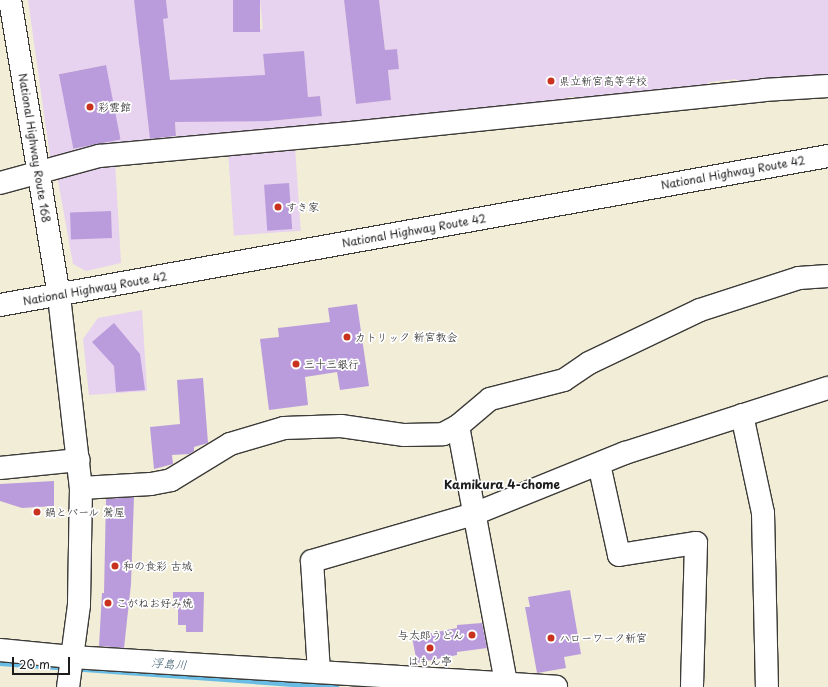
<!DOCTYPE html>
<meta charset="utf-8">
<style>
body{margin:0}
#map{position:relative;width:828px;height:687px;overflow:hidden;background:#f1edd7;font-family:"Playpen Sans","Klee One",sans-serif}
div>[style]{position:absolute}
.built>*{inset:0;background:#e7d2ef;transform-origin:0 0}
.stream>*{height:6px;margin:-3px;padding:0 3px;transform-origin:3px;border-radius:3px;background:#69bde5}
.building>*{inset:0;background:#ba9cdd;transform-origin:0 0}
.roads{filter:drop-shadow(1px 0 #3c3b38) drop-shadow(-1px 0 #3c3b38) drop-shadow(0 1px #3c3b38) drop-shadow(0 -1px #3c3b38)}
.minor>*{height:22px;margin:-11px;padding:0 11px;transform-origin:11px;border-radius:11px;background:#fff}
.tertiary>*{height:22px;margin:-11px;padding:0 11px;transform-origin:11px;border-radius:11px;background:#fff}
.trunk>*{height:22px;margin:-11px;padding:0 11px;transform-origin:11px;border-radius:11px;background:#fff}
.dots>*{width:11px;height:11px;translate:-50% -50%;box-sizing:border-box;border:2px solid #fff;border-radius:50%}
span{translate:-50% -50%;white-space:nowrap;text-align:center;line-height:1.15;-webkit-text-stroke:3.5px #fff;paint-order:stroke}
.poi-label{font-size:11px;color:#1c1c1c}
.left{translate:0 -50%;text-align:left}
.right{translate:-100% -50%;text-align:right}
.street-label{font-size:11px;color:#1c1c1c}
.neighbourhood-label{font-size:12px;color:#1c1c1c;font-weight:700}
.water-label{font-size:12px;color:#3b5c6c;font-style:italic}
.scale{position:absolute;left:12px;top:657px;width:58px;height:18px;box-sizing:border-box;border:2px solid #1c1c1c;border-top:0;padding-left:5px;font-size:12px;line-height:14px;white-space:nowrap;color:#1c1c1c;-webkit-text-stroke:3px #fff;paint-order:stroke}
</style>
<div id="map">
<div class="built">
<i style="clip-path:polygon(evenodd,28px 0,134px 0,137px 22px,168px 18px,166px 0,233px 0,237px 32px,263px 29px,260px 0,344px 0,356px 104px,391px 100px,388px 70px,399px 69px,397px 49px,385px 50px,379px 0,828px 0,828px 78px,744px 85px,736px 79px,709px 82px,702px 90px,592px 100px,589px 97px,568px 97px,564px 102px,51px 163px,28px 0,166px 44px,177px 140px,151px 143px,139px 47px,166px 44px,28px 0,303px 51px,308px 97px,320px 96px,322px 116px,269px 121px,263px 55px,303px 51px,28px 0,105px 65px,120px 139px,74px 149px,59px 74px,105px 65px)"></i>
<i style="left:295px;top:148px;width:83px;height:67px;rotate:86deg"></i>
<i style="clip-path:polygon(115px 163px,121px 263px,86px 271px,73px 264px,57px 175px)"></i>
<i style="clip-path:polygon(142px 310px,147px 391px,89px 395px,83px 339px,98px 318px)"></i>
</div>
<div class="stream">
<i style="left:0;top:663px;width:337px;rotate:4.1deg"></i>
</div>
<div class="building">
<i style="clip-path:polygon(134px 0,166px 0,168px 18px,163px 19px,170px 80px,265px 75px,263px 54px,304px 51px,308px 97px,320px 96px,322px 116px,269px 121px,175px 122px,176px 136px,150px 139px)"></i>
<i style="left:233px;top:0;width:27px;height:32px"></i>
<i style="clip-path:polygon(344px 0,379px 0,385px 50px,397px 49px,399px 69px,388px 70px,391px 100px,356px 104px)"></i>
<i style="left:106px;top:65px;width:76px;height:48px;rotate:79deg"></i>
<i style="left:289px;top:183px;width:46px;height:25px;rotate:86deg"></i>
<i style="left:111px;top:211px;width:27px;height:41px;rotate:88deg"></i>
<i style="clip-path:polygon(357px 304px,369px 386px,340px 390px,337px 372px,305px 377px,308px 405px,269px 410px,260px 339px,279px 337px,278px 328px,330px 322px,328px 308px)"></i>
<i style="clip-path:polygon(114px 323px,140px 354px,145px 390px,116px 392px,114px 366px,92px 342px)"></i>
<i style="clip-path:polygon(203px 378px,208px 443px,194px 447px,194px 451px,189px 454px,172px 455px,173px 464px,154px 469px,150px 427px,180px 424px,177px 380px)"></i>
<i style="clip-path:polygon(54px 481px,54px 506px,22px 508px,0 501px,0 484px)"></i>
<i style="clip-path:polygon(134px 497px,131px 584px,124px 648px,99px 646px,102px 593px,104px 593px,106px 499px)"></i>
<i style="clip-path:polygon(570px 590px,581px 654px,564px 657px,566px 668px,537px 673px,525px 607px,530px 607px,528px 597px)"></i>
<i style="clip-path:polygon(173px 592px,204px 592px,203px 632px,186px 632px,186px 625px,178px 625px,178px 608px,173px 608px)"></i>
<i style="clip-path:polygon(482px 623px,487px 648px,457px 652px,457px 655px,417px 663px,412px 637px,457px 628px,457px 625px)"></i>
</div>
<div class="roads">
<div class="minor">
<i style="left:0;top:183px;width:103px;rotate:-15.3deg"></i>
<i style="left:99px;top:156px;width:253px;rotate:-5.2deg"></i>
<i style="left:351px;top:133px;width:415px;rotate:-5.9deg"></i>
<i style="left:764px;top:90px;width:64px;rotate:-3.6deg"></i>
<i style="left:742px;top:415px;width:100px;rotate:77.9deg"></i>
<i style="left:763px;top:513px;width:174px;rotate:88.7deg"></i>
<i style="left:458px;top:426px;width:266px;rotate:79.4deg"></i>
<i style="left:599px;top:464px;width:93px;rotate:77.6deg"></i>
<i style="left:619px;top:555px;width:78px;rotate:-8.9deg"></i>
<i style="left:696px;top:543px;width:144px;rotate:91.6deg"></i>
<i style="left:0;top:468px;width:79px;rotate:-5.8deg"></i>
<i style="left:81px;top:488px;width:70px;rotate:-3.3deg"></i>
<i style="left:151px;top:484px;width:20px;rotate:-11deg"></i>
<i style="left:171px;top:480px;width:69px;rotate:-31.4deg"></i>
<i style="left:230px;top:444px;width:56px;rotate:-16.5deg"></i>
<i style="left:284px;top:428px;width:57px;rotate:-2deg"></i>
<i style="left:341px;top:426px;width:64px;rotate:8.1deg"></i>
<i style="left:404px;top:435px;width:39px;rotate:-1deg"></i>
<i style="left:443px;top:434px;width:17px;rotate:-28deg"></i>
<i style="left:458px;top:426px;width:42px;rotate:-40.2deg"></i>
<i style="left:490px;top:399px;width:76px;rotate:-14.4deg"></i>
<i style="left:564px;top:380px;width:30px;rotate:-34deg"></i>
<i style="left:589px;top:363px;width:123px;rotate:-25.5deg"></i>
<i style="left:700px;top:310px;width:104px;rotate:-17.9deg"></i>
<i style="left:799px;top:278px;width:29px;rotate:-4deg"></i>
<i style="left:0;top:650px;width:72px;rotate:5.6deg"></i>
<i style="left:72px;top:657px;width:485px;rotate:3.5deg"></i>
<i style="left:319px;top:672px;width:111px;rotate:-93.6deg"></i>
<i style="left:312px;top:561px;width:169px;rotate:-16.2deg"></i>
<i style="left:474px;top:514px;width:163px;rotate:-22deg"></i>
<i style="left:625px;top:453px;width:213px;rotate:-17.8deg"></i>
</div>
<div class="tertiary">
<i style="left:59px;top:296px;width:193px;rotate:83.5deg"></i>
<i style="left:81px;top:488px;width:117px;rotate:91deg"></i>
<i style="left:79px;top:605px;width:83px;rotate:97.6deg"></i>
</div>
<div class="trunk">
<i style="left:10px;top:0;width:300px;rotate:80.6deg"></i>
<i style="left:0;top:305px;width:841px;rotate:-10.2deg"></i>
</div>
</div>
<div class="dots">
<i style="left:551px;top:81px;background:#c8321e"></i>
<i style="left:90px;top:107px;background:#c8321e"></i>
<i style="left:278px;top:207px;background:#c8321e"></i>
<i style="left:347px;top:337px;background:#c8321e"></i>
<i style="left:296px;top:364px;background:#c8321e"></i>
<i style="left:37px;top:512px;background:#c8321e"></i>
<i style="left:115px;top:566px;background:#c8321e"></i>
<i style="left:108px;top:603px;background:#c8321e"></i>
<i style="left:472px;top:635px;background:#c8321e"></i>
<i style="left:551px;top:638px;background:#c8321e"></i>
<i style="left:430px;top:648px;background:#c8321e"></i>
</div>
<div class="poi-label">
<span class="left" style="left:559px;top:81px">県立新宮高等学校</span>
<span class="left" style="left:98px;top:107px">彩雲館</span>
<span class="left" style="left:286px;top:207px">すき家</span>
<span class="left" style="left:355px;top:337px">カトリック 新宮教会</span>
<span class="left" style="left:304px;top:364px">三十三銀行</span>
<span class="left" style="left:45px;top:512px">鍋とバール 鶯屋</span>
<span class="left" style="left:123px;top:566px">和の食彩 古城</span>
<span class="left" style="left:116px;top:603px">こがねお好み焼</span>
<span class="right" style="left:464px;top:635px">与太郎うどん</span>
<span class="left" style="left:559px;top:638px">ハローワーク新宮</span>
<span style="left:430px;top:661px">はもん亭</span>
</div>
<div class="street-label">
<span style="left:34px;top:148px;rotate:81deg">National Highway Route 168</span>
<span style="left:733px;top:173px;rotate:-10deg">National Highway Route 42</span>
<span style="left:414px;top:231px;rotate:-10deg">National Highway Route 42</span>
<span style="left:95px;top:289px;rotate:-10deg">National Highway Route 42</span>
</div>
<div class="neighbourhood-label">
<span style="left:502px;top:485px">Kamikura 4-chome</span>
</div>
<div class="water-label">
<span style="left:169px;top:664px;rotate:4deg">浮島川</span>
</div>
<div class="scale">20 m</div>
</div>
